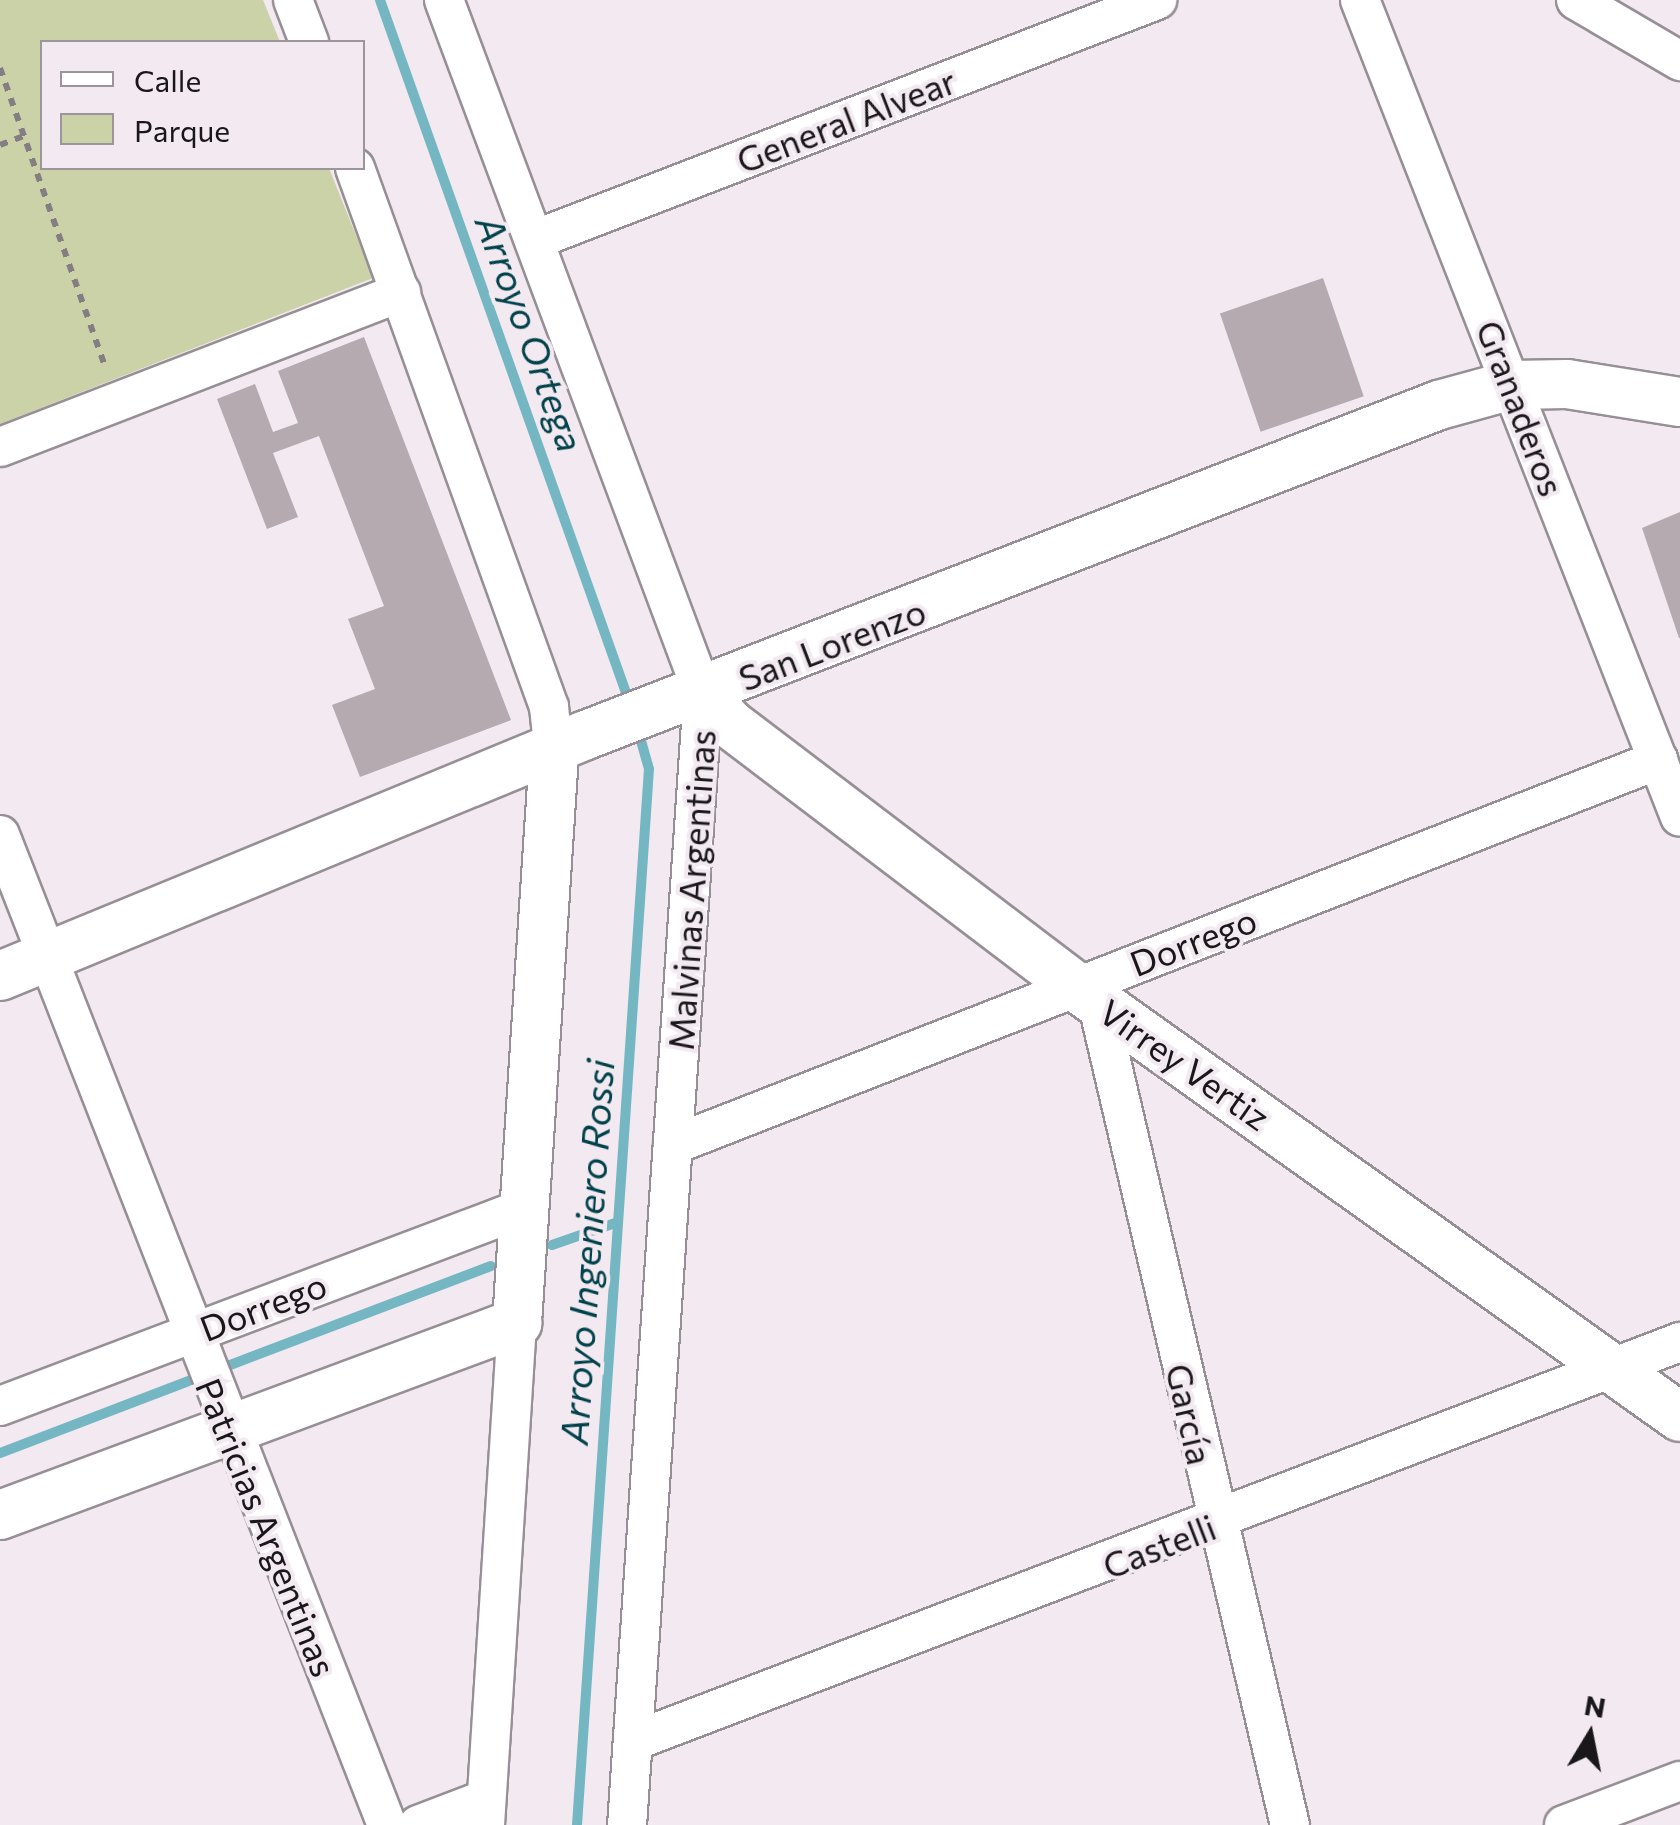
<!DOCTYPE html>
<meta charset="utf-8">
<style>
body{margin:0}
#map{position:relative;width:1680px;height:1825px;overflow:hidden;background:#f2e9f1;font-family:Commissioner,sans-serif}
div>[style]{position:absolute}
.green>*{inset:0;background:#cbd2a8}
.stream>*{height:10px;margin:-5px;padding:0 5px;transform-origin:5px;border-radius:5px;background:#74b6c2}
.building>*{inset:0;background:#b4aab0;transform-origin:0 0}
.path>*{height:6px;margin-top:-3px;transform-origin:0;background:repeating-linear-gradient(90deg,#847e83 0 8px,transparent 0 16px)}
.roads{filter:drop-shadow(2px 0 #978f96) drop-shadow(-2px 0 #978f96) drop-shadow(0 2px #978f96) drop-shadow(0 -2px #978f96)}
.minor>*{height:38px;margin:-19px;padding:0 19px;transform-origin:19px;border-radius:19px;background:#fff}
.tertiary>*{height:48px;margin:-24px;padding:0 24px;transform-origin:24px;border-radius:24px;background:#fff}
span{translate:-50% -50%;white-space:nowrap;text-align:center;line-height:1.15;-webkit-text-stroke:8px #f2e9f1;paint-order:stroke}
.street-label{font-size:35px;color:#1a171a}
.water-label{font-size:38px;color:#00414a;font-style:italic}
.legend{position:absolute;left:40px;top:40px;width:325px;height:130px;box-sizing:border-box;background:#f2e9f1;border:2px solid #9c959b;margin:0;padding:12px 18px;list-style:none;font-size:30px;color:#1a171a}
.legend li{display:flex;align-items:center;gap:20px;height:50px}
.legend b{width:50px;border:2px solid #9c959b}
.north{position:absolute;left:1540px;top:1685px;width:100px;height:100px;-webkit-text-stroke:8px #f2e9f1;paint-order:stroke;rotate:10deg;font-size:28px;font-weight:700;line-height:40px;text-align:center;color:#1a171a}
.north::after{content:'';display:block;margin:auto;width:35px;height:45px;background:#1a171a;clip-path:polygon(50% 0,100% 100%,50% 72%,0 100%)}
</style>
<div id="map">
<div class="green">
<i style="clip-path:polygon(0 0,263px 0,280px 42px,42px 42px,42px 168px,329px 168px,373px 278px,0 424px)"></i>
</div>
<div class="stream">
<i style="left:380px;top:0;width:747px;rotate:70.45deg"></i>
<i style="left:552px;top:1245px;width:70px;rotate:-19.2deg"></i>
<i style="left:217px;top:1370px;width:293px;rotate:-20.8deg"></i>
<i style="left:0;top:1453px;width:204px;rotate:-20.9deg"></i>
<i style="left:577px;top:1825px;width:1058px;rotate:-86.1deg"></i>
<i style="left:649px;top:769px;width:41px;rotate:-105.8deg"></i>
</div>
<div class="building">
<i style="left:1323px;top:278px;width:125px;height:109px;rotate:71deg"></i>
<i style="clip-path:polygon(364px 337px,511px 720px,360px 777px,332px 705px,375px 689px,348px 619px,384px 606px,319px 436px,273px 453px,298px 517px,267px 529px,217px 399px,255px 384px,273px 432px,298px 423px,278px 371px)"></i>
<i style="clip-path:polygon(1680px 512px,1680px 638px,1679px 638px,1642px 528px)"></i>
</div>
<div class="path">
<i style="left:0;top:68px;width:319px;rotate:70.6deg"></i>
<i style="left:0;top:145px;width:26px;rotate:-21deg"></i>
</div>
<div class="roads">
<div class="minor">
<i style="left:293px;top:0;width:45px;rotate:69.1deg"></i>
<i style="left:444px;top:0;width:741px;rotate:69.53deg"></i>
<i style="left:703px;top:694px;width:1134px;rotate:93.84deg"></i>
<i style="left:1360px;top:0;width:877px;rotate:68.61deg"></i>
<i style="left:1576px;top:0;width:121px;rotate:30.4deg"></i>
<i style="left:355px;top:168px;width:573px;rotate:70.2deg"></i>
<i style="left:549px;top:707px;width:47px;rotate:83.9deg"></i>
<i style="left:534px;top:240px;width:668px;rotate:-21.07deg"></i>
<i style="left:0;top:447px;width:430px;rotate:-21.1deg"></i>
<i style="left:0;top:835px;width:1063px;rotate:68.65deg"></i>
<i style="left:1097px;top:1001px;width:846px;rotate:76.82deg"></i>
<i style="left:673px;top:1145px;width:1058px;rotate:-21.35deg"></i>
<i style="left:0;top:1406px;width:563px;rotate:-20.69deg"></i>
<i style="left:634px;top:1741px;width:1120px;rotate:-20.88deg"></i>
<i style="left:418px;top:1825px;width:73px;rotate:-20.9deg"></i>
<i style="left:485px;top:1825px;width:503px;rotate:-86.35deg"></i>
<i style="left:1564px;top:1825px;width:124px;rotate:-20.8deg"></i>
</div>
<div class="tertiary">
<i style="left:703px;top:694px;width:40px;rotate:48deg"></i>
<i style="left:730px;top:724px;width:435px;rotate:37.2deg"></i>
<i style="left:1076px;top:987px;width:741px;rotate:35.45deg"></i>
<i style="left:0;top:976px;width:634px;rotate:-22.36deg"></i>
<i style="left:586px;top:735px;width:915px;rotate:-21.15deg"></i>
<i style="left:1439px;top:405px;width:76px;rotate:-15.3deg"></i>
<i style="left:1512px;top:385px;width:55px;rotate:-1deg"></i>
<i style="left:1567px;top:384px;width:114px;rotate:9.1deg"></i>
<i style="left:0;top:1515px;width:552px;rotate:-20.37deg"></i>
<i style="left:517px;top:1323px;width:570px;rotate:-86.28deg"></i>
</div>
</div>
<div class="street-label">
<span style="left:846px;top:120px;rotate:-21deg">General Alvear</span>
<span style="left:1521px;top:408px;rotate:69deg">Granaderos</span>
<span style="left:832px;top:644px;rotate:-21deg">San Lorenzo</span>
<span style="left:691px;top:890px;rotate:-86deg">Malvinas Argentinas</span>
<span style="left:1193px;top:941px;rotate:-21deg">Dorrego</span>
<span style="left:1185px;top:1064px;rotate:35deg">Virrey Vertiz</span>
<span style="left:263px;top:1306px;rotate:-21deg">Dorrego</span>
<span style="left:1190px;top:1414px;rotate:77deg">García</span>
<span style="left:267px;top:1527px;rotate:68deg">Patricias Argentinas</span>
<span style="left:1159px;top:1546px;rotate:-21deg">Castelli</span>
</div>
<div class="water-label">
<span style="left:531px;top:333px;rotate:70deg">Arroyo Ortega</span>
<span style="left:586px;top:1252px;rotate:-86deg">Arroyo Ingeniero Rossi</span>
</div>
<ul class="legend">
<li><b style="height:12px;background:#fff"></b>Calle</li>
<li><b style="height:28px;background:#cbd2a8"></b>Parque</li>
</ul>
<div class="north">N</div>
</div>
